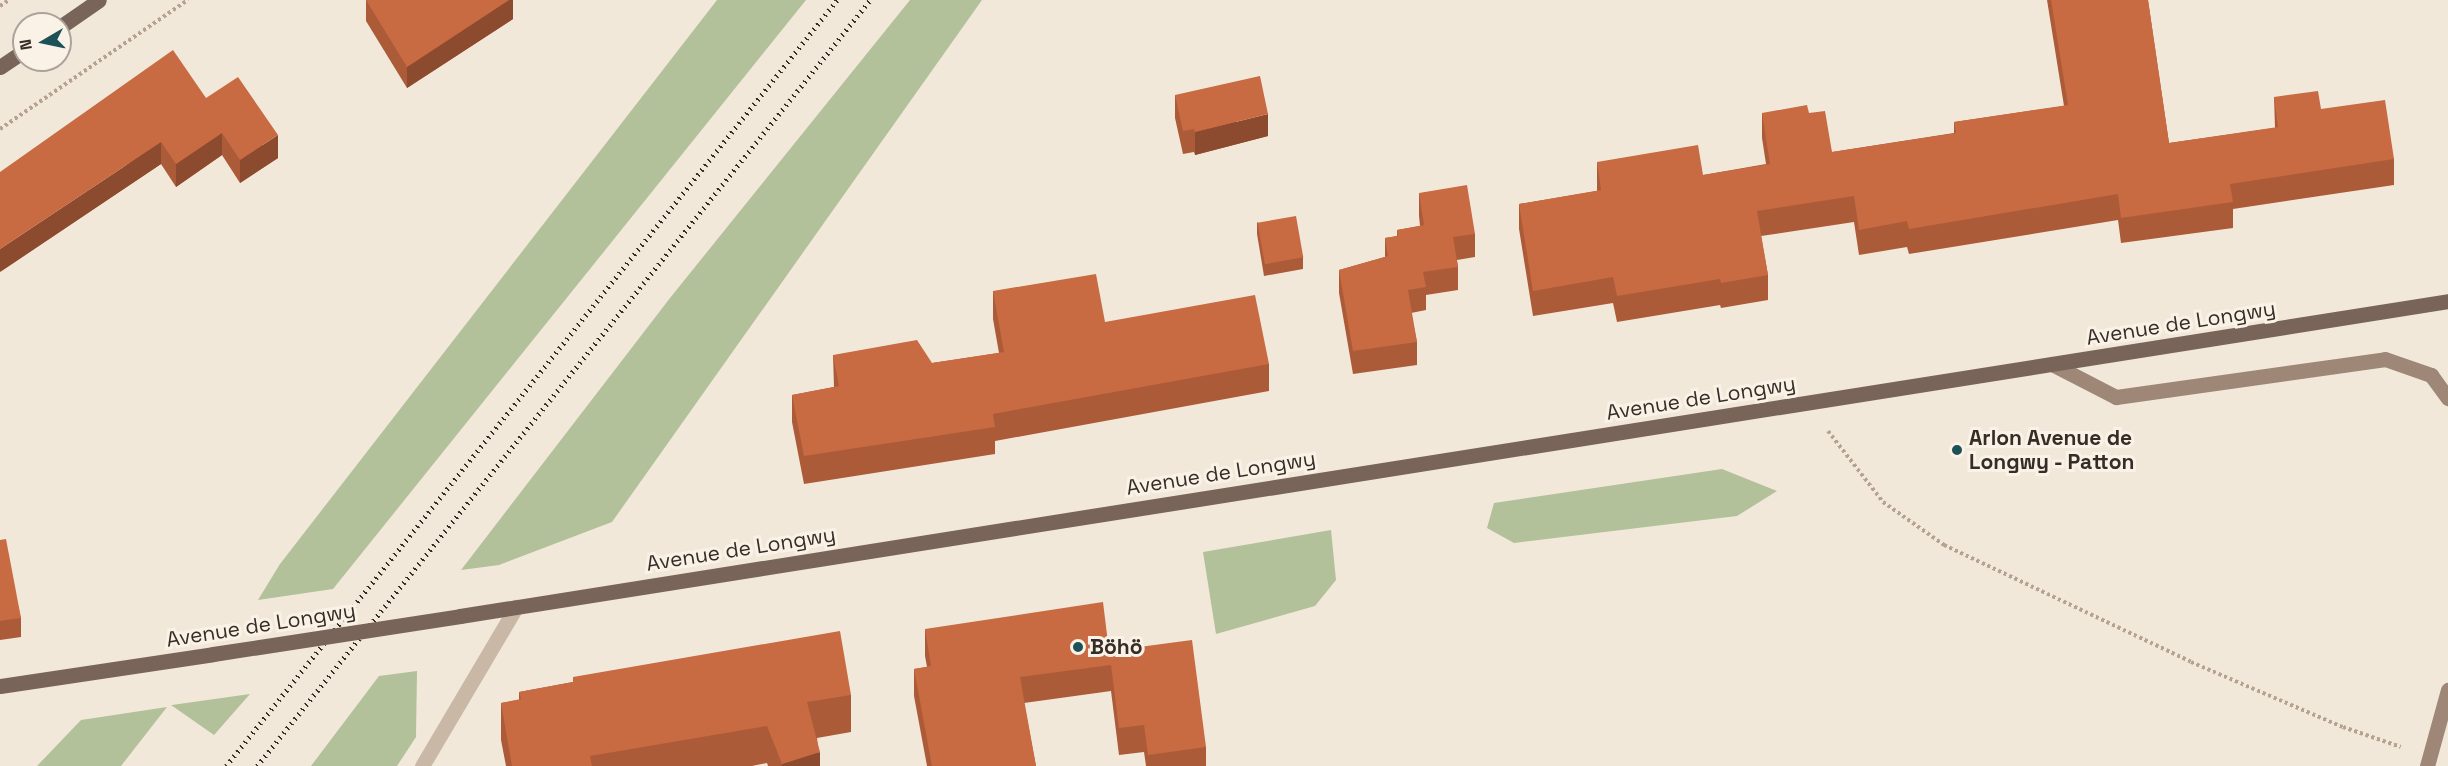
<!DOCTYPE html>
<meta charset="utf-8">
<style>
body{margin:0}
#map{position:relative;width:2448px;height:766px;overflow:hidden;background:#f2e8da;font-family:"Space Grotesk",sans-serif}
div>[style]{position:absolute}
.green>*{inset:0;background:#b2c19a}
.path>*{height:4px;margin-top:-2px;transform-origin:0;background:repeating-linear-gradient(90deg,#b6a290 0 3px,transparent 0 6px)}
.service>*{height:15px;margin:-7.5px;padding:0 7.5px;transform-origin:7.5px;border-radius:7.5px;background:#cab8a6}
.secondary>*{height:15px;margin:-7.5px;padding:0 7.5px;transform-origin:7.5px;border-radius:7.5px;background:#9e8777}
.primary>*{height:15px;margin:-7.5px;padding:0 7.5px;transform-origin:7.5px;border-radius:7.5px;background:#786458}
.rail>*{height:4.5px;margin-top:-2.25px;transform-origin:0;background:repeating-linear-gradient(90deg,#362d27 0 1.5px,transparent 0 6px)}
.primary-bridge>*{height:15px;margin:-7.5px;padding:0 7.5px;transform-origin:7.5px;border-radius:7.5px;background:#786458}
.wall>*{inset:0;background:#ac5b39}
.shaded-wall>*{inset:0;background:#8c4a2e}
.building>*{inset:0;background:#c86a42;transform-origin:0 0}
.dots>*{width:16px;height:16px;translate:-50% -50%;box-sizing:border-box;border:3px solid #faf2e6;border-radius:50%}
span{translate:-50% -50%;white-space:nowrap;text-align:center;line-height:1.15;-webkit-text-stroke:6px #faf2e6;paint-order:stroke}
.street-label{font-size:21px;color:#362d27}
.poi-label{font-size:21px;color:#362d27;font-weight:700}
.left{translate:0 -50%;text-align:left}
.north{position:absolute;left:12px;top:12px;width:60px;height:60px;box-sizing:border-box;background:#faf2e6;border:2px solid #aca39a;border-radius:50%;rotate:261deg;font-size:16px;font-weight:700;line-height:24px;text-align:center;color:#362d27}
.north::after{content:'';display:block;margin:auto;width:21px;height:27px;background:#1c5158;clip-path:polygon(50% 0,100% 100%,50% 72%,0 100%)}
</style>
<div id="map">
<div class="green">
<i style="clip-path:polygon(717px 0,806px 0,333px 589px,258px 600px,280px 564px)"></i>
<i style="clip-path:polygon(910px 0,982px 0,612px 522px,499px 565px,461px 570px,670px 298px)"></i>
<i style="clip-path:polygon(1722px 469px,1777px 491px,1737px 516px,1514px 543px,1487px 528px,1494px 503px)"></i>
<i style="clip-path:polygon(1331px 530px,1336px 580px,1315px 606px,1216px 634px,1203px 552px)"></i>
<i style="clip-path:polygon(417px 671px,416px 737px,397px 766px,311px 766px,379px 676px)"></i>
<i style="clip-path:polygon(250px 694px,214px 735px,171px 705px,172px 705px)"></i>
<i style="clip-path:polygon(167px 707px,121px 766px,37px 766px,81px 720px)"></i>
</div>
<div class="path">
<i style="left:0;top:6px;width:11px;rotate:-34deg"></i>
<i style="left:0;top:129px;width:228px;rotate:-34.5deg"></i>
<i style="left:1828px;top:431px;width:90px;rotate:52.2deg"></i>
<i style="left:1883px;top:502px;width:75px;rotate:35.2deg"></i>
<i style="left:1944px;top:545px;width:273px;rotate:25.3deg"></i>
<i style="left:2191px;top:662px;width:165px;rotate:23.2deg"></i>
<i style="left:2343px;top:727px;width:61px;rotate:19deg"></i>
</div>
<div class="service">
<i style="left:422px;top:766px;width:185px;rotate:-59.4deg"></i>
</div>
<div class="secondary">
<i style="left:2054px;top:365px;width:70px;rotate:27.3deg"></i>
<i style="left:2116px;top:397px;width:272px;rotate:-8deg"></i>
<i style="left:2385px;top:359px;width:49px;rotate:19.2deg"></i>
<i style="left:2431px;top:375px;width:29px;rotate:54deg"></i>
<i style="left:2427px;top:766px;width:79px;rotate:-74.6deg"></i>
</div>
<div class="primary">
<i style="left:60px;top:27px;width:47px;rotate:-34.7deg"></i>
<i style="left:0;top:67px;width:29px;rotate:-34deg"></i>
<i style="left:460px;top:616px;width:2013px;rotate:-9deg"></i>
<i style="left:0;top:686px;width:215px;rotate:-8.5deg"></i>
</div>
<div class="rail">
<i style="left:226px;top:766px;width:980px;rotate:-51.42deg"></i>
<i style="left:257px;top:766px;width:981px;rotate:-51.33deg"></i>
</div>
<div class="primary-bridge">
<i style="left:213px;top:654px;width:250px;rotate:-8.7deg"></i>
</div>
<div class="wall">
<i style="clip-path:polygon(366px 0,513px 0,513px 19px,407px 88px,366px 21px)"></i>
<i style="clip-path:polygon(2047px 0,2148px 0,2169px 143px,2275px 128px,2274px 97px,2321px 109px,2394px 159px,2394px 185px,2233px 209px,2233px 228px,2121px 243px,2118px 220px,1909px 254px,1907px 247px,1859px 255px,1854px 222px,1761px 236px,1768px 275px,1768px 300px,1721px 308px,1720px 305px,1617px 322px,1613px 303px,1533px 316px,1519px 229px,1519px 204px,1597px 191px,1597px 162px,1703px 175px,1766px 164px,1762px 138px,1762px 113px,1809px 113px,1832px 152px,1954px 133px,1954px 122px,2064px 106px)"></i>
<i style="clip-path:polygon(1175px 95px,1268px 136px,1195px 155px,1194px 152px,1183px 154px,1175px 118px)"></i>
<i style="clip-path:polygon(206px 98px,278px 158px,240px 183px,222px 155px,176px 187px,161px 164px,0 272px)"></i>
<i style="clip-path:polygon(1419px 193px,1475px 234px,1475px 257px,1457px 260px,1458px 267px,1458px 290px,1426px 295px,1426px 310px,1411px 313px,1417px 342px,1417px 365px,1353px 374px,1339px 293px,1339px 270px,1385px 257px,1385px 238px,1397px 236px,1397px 230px,1420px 226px,1419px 216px)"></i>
<i style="clip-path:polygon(1257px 222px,1303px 257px,1303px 269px,1264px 276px,1257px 234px)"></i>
<i style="clip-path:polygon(993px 291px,1105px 322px,1269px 364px,1269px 391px,995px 441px,995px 454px,804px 484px,792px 422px,792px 395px,834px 387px,833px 355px,932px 363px,999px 353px,993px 319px)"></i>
<i style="clip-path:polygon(0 540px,21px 618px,21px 637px,0 640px)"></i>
<i style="clip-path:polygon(925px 629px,1109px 651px,1206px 747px,1206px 766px,1146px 766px,1144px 752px,1119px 755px,1111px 691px,1024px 703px,1036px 766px,927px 766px,914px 696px,914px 669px,927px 667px,925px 656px)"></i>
<i style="clip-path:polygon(573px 677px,851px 695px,851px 732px,817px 738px,820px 766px,768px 766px,767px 763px,752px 766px,506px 766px,501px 740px,501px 703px,519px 700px,519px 692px,573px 682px)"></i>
</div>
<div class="shaded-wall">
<i style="clip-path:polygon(509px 0,513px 0,513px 19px,407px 88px,407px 67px)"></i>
<i style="clip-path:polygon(1268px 114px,1268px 136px,1195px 155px,1195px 132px)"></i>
<i style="clip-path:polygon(222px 133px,222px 155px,176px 187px,176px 164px)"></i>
<i style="clip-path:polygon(278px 135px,278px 158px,240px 183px,240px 160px)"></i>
<i style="clip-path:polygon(161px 142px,161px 164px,0 272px,0 249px)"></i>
<i style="clip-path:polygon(820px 752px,820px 766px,782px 766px,782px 764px)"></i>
</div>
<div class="building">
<i style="clip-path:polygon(366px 0,509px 0,407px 67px)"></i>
<i style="clip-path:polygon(2051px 0,2148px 0,2169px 143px,2278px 127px,2274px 97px,2318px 91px,2321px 109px,2385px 100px,2394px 159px,2230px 184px,2233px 202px,2121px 218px,2118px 194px,1909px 229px,1907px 221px,1859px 230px,1854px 196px,1757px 211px,1768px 275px,1721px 283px,1720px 279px,1617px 296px,1613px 277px,1533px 291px,1519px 204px,1601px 190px,1597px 162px,1698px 145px,1703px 175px,1770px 164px,1762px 113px,1807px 105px,1809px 113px,1825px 111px,1832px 152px,1956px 133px,1954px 122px,2068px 105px)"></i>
<i style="clip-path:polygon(173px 50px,206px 98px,238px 77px,278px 135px,240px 160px,222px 133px,176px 164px,161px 142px,0 249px,0 172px)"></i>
<i style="clip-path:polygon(1260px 76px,1268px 114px,1195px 132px,1194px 129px,1183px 131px,1175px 95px)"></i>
<i style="clip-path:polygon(1467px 185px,1475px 234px,1453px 237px,1458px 267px,1423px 272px,1426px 287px,1408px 290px,1417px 342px,1353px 351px,1339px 270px,1388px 256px,1385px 238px,1398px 236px,1397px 230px,1424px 225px,1419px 193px)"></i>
<i style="left:1296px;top:216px;width:42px;height:39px;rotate:80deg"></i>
<i style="clip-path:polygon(1096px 274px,1105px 322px,1255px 295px,1269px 364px,993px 414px,995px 427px,804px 456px,792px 395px,839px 386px,833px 355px,917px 340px,932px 363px,1004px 352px,993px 291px)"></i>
<i style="clip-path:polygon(6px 539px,21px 618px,0 621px,0 540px)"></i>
<i style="clip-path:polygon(1103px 602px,1109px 651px,1192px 640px,1206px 747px,1148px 755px,1144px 725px,1119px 728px,1111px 665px,1020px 677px,1036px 766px,932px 766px,914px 669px,931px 666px,925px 629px)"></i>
<i style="clip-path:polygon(840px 631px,851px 695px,807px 702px,820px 752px,782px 764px,767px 726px,590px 756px,592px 766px,512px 766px,501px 703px,521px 699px,519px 692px,573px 682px,573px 677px)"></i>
</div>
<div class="dots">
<i style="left:1957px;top:450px;background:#1c5158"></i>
<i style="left:1078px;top:647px;background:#1c5158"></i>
</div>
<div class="street-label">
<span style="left:2181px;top:323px;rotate:-9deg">Avenue de Longwy</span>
<span style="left:1701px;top:398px;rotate:-9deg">Avenue de Longwy</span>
<span style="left:1221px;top:473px;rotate:-9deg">Avenue de Longwy</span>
<span style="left:741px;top:549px;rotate:-9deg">Avenue de Longwy</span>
<span style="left:261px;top:625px;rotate:-9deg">Avenue de Longwy</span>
</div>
<div class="poi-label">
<span class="left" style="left:1969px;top:450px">Arlon Avenue de<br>Longwy - Patton</span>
<span class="left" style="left:1090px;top:647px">Böhö</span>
</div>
<div class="north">N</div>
</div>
